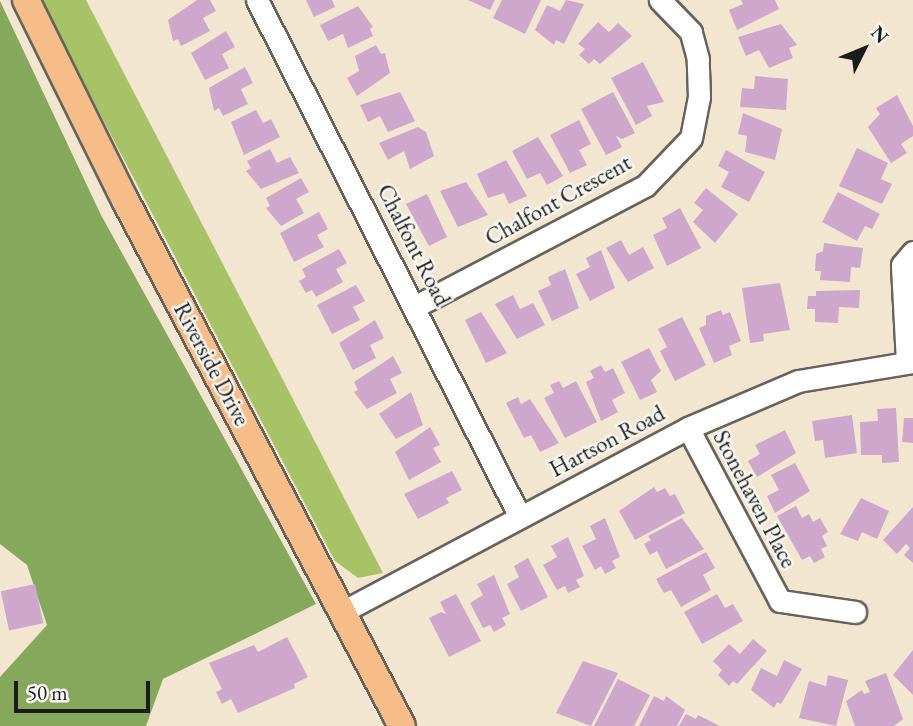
<!DOCTYPE html>
<style>
body{margin:0}
#map{position:relative;width:913px;height:726px;overflow:hidden;background:#f3e6d1;font-family:"EB Garamond",serif}
div>[style]{position:absolute}
.green>*{inset:0;background:#a8c268}
.forest>*{inset:0;background:#86a85c}
.building>*{inset:0;background:#cda8cc;transform-origin:0 0}
.roads{filter:drop-shadow(2px 0 #67635b) drop-shadow(-2px 0 #67635b) drop-shadow(0 2px #67635b) drop-shadow(0 -2px #67635b)}
.minor>*{height:21px;margin:-10.5px;padding:0 10.5px;transform-origin:10.5px;border-radius:10.5px;background:#fff}
.major>*{height:26px;margin:-13px;padding:0 13px;transform-origin:13px;border-radius:13px;background:#f7bd88}
span{translate:-50% -50%;white-space:nowrap;text-align:center;line-height:1.15;-webkit-text-stroke:5px #f6f6f2;paint-order:stroke}
.street-label{font-size:23px;color:#1c1c1c}
.north{position:absolute;left:829px;top:14px;width:70px;height:70px;-webkit-text-stroke:5px #f6f6f2;paint-order:stroke;rotate:47deg;font-size:19px;font-weight:700;line-height:28px;text-align:center;color:#1c1c1c}
.north::after{content:'';display:block;margin:auto;width:24px;height:32px;background:#1c1c1c;clip-path:polygon(50% 0,100% 100%,50% 72%,0 100%)}
.scale{position:absolute;left:14px;top:681px;width:136px;height:32px;box-sizing:border-box;border:4px solid #1c1c1c;border-top:0;padding-left:9px;font-size:21px;line-height:24px;white-space:nowrap;color:#1c1c1c;-webkit-text-stroke:5px #f6f6f2;paint-order:stroke}
</style>
<div id="map">
<div class="green">
<i style="clip-path:polygon(40px 0,86px 0,383px 573px,358px 578px,335px 561px)"></i>
</div>
<div class="forest">
<i style="clip-path:polygon(0 1px,101px 215px,316px 604px,163px 679px,146px 726px,0 726px,0 677px,47px 625px,27px 565px,0 544px)"></i>
</div>
<div class="building">
<i style="clip-path:polygon(197px 0,210px 0,216px 11px,203px 18px,210px 31px,181px 46px,178px 39px,173px 41px,168px 20px)"></i>
<i style="clip-path:polygon(306px 0,332px 0,335px 7px,314px 17px)"></i>
<i style="clip-path:polygon(468px 0,495px 0,490px 10px)"></i>
<i style="clip-path:polygon(502px 0,541px 0,525px 34px,493px 18px)"></i>
<i style="clip-path:polygon(566px 0,584px 4px,564px 44px,556px 40px,554px 45px,535px 30px,547px 5px,560px 11px)"></i>
<i style="clip-path:polygon(741px 0,775px 0,779px 9px,737px 30px,729px 10px,743px 4px)"></i>
<i style="clip-path:polygon(358px 6px,373px 27px,370px 29px,373px 36px,348px 48px,343px 34px,328px 41px,320px 25px)"></i>
<i style="clip-path:polygon(598px 22px,609px 32px,618px 23px,632px 36px,600px 64px,594px 59px,589px 64px,579px 55px,585px 49px,578px 44px)"></i>
<i style="clip-path:polygon(781px 24px,797px 45px,789px 48px,793px 58px,769px 68px,759px 50px,746px 56px,738px 37px)"></i>
<i style="clip-path:polygon(226px 31px,235px 47px,222px 54px,229px 68px,205px 80px,191px 53px)"></i>
<i style="clip-path:polygon(376px 45px,381px 54px,385px 53px,390px 73px,357px 96px,347px 78px,359px 71px,355px 56px)"></i>
<i style="clip-path:polygon(643px 62px,664px 102px,647px 106px,652px 116px,636px 125px,611px 78px)"></i>
<i style="clip-path:polygon(245px 67px,253px 83px,241px 89px,248px 104px,223px 116px,219px 108px,214px 111px,209px 88px)"></i>
<i style="clip-path:polygon(755px 76px,788px 79px,786px 110px,740px 107px,742px 88px,754px 89px)"></i>
<i style="clip-path:polygon(400px 92px,415px 121px,388px 132px,380px 116px,368px 122px,360px 105px)"></i>
<i style="clip-path:polygon(613px 92px,635px 133px,622px 139px,616px 136px,622px 147px,606px 155px,581px 109px)"></i>
<i style="clip-path:polygon(897px 95px,913px 126px,913px 136px,901px 144px,907px 153px,891px 163px,868px 127px,880px 114px,876px 108px)"></i>
<i style="clip-path:polygon(256px 110px,263px 123px,271px 119px,280px 137px,244px 155px,231px 122px)"></i>
<i style="clip-path:polygon(743px 113px,782px 129px,775px 160px,745px 152px,747px 136px,738px 134px)"></i>
<i style="clip-path:polygon(579px 120px,591px 144px,579px 150px,587px 165px,570px 173px,550px 135px)"></i>
<i style="clip-path:polygon(418px 127px,426px 132px,434px 156px,410px 169px,404px 151px,388px 160px,379px 143px)"></i>
<i style="clip-path:polygon(538px 137px,563px 176px,547px 185px,540px 173px,527px 179px,512px 151px)"></i>
<i style="clip-path:polygon(857px 148px,888px 163px,881px 179px,892px 184px,882px 204px,839px 186px)"></i>
<i style="clip-path:polygon(270px 149px,277px 163px,290px 157px,299px 173px,261px 189px,246px 171px,251px 168px,247px 161px)"></i>
<i style="clip-path:polygon(726px 150px,765px 172px,749px 202px,721px 187px,729px 172px,718px 166px)"></i>
<i style="clip-path:polygon(506px 160px,527px 196px,509px 204px,504px 193px,488px 198px,477px 174px)"></i>
<i style="clip-path:polygon(301px 178px,309px 192px,296px 199px,304px 213px,281px 226px,266px 208px,270px 206px,266px 198px)"></i>
<i style="clip-path:polygon(466px 182px,488px 215px,458px 227px,440px 191px)"></i>
<i style="clip-path:polygon(706px 188px,738px 214px,715px 243px,693px 222px,703px 210px,694px 203px)"></i>
<i style="clip-path:polygon(838px 192px,880px 214px,872px 229px,865px 226px,857px 241px,822px 222px)"></i>
<i style="clip-path:polygon(427px 194px,447px 237px,429px 246px,406px 204px)"></i>
<i style="clip-path:polygon(680px 208px,701px 248px,667px 266px,653px 235px,667px 228px,662px 218px)"></i>
<i style="clip-path:polygon(319px 212px,328px 229px,317px 235px,324px 247px,294px 262px,280px 233px)"></i>
<i style="clip-path:polygon(621px 240px,629px 255px,643px 247px,654px 268px,628px 282px,606px 248px)"></i>
<i style="clip-path:polygon(824px 243px,863px 248px,860px 268px,851px 267px,850px 282px,820px 280px,821px 271px,815px 271px,816px 254px,823px 251px)"></i>
<i style="clip-path:polygon(339px 249px,347px 263px,336px 269px,343px 282px,316px 297px,312px 290px,306px 293px,299px 281px,306px 277px,302px 269px)"></i>
<i style="clip-path:polygon(601px 250px,615px 288px,590px 301px,576px 274px,590px 267px,586px 258px)"></i>
<i style="clip-path:polygon(565px 269px,579px 308px,552px 321px,538px 291px,551px 285px,548px 277px)"></i>
<i style="clip-path:polygon(780px 283px,790px 330px,763px 334px,764px 341px,750px 343px,742px 288px)"></i>
<i style="clip-path:polygon(356px 285px,365px 301px,353px 307px,360px 320px,332px 334px,317px 305px)"></i>
<i style="clip-path:polygon(860px 290px,859px 308px,839px 307px,838px 323px,815px 322px,815px 309px,807px 309px,808px 296px,816px 296px,816px 291px)"></i>
<i style="clip-path:polygon(513px 295px,520px 309px,533px 303px,545px 325px,517px 339px,495px 304px)"></i>
<i style="clip-path:polygon(721px 310px,723px 315px,730px 312px,741px 341px,729px 346px,732px 355px,714px 363px,699px 328px,706px 325px,706px 316px)"></i>
<i style="clip-path:polygon(481px 312px,507px 353px,486px 363px,465px 320px)"></i>
<i style="clip-path:polygon(682px 317px,706px 365px,675px 381px,660px 351px,667px 347px,658px 329px)"></i>
<i style="clip-path:polygon(375px 320px,384px 338px,370px 345px,376px 358px,353px 370px,339px 343px)"></i>
<i style="clip-path:polygon(649px 348px,661px 371px,651px 380px,657px 392px,640px 400px,621px 362px)"></i>
<i style="clip-path:polygon(393px 356px,402px 373px,390px 379px,397px 393px,367px 409px,354px 392px,358px 390px,354px 382px)"></i>
<i style="clip-path:polygon(601px 365px,605px 372px,613px 368px,625px 393px,612px 400px,618px 412px,601px 421px,586px 382px,594px 378px,590px 371px)"></i>
<i style="clip-path:polygon(559px 381px,563px 388px,576px 381px,597px 422px,565px 438px,544px 398px,554px 393px,550px 385px)"></i>
<i style="clip-path:polygon(411px 392px,423px 425px,396px 439px,379px 414px)"></i>
<i style="clip-path:polygon(518px 397px,521px 404px,530px 399px,559px 443px,540px 452px,531px 435px,524px 438px,506px 403px)"></i>
<i style="clip-path:polygon(896px 408px,899px 462px,882px 463px,882px 455px,861px 455px,860px 422px,878px 421px,877px 409px)"></i>
<i style="clip-path:polygon(852px 415px,857px 453px,825px 458px,823px 440px,815px 441px,812px 421px)"></i>
<i style="clip-path:polygon(904px 418px,913px 418px,913px 443px,902px 442px)"></i>
<i style="clip-path:polygon(430px 427px,440px 445px,433px 448px,441px 462px,409px 480px,395px 452px)"></i>
<i style="clip-path:polygon(785px 430px,796px 453px,757px 477px,748px 461px,760px 454px,755px 445px)"></i>
<i style="clip-path:polygon(795px 463px,810px 491px,775px 513px,767px 496px,779px 490px,771px 475px)"></i>
<i style="clip-path:polygon(452px 471px,462px 490px,446px 498px,449px 503px,418px 519px,404px 494px)"></i>
<i style="clip-path:polygon(654px 487px,657px 492px,665px 488px,670px 496px,675px 494px,685px 513px,635px 540px,619px 511px)"></i>
<i style="clip-path:polygon(861px 498px,889px 511px,877px 539px,862px 532px,858px 541px,840px 534px)"></i>
<i style="clip-path:polygon(796px 506px,802px 518px,809px 514px,813px 522px,820px 518px,828px 532px,822px 536px,827px 546px,821px 549px,825px 557px,814px 563px,810px 556px,802px 560px,777px 516px)"></i>
<i style="clip-path:polygon(913px 507px,913px 563px,904px 555px,910px 548px,906px 544px,897px 554px,883px 540px)"></i>
<i style="clip-path:polygon(605px 518px,620px 557px,612px 561px,616px 568px,605px 574px,601px 566px,595px 570px,582px 546px,596px 539px,590px 526px)"></i>
<i style="clip-path:polygon(682px 518px,704px 549px,666px 569px,657px 551px,650px 555px,644px 544px,651px 540px,648px 536px)"></i>
<i style="clip-path:polygon(568px 537px,584px 576px,576px 580px,580px 587px,568px 593px,565px 586px,557px 590px,543px 565px,557px 557px,551px 546px)"></i>
<i style="clip-path:polygon(706px 552px,715px 568px,703px 575px,711px 590px,681px 607px,671px 590px,664px 593px,656px 579px)"></i>
<i style="clip-path:polygon(528px 558px,548px 597px,521px 611px,507px 584px,519px 577px,514px 566px)"></i>
<i style="clip-path:polygon(494px 575px,510px 614px,502px 618px,506px 625px,494px 632px,490px 625px,483px 628px,470px 603px,483px 595px,477px 584px)"></i>
<i style="left:35px;top:584px;width:40px;height:35px;rotate:78deg"></i>
<i style="clip-path:polygon(456px 594px,481px 641px,449px 657px,429px 618px,441px 612px,446px 614px,440px 602px)"></i>
<i style="clip-path:polygon(717px 594px,725px 608px,733px 604px,743px 621px,702px 644px,684px 612px)"></i>
<i style="clip-path:polygon(287px 637px,308px 677px,294px 684px,295px 688px,238px 713px,231px 699px,222px 704px,216px 692px,222px 689px,209px 663px,254px 645px,258px 652px)"></i>
<i style="clip-path:polygon(753px 639px,767px 651px,737px 684px,733px 681px,729px 686px,718px 675px,722px 670px,713px 661px,729px 644px,740px 654px)"></i>
<i style="clip-path:polygon(913px 650px,913px 695px,893px 675px)"></i>
<i style="clip-path:polygon(784px 660px,802px 669px,781px 704px,777px 702px,774px 708px,751px 690px,761px 668px,777px 676px)"></i>
<i style="clip-path:polygon(583px 661px,618px 673px,591px 726px,556px 713px)"></i>
<i style="clip-path:polygon(886px 673px,903px 719px,894px 726px,855px 726px,846px 701px,862px 690px,864px 694px,870px 692px,865px 681px)"></i>
<i style="clip-path:polygon(828px 675px,848px 680px,836px 726px,799px 718px,809px 681px,826px 686px)"></i>
<i style="clip-path:polygon(618px 679px,650px 695px,634px 726px,594px 726px)"></i>
<i style="clip-path:polygon(654px 696px,664px 701px,666px 696px,685px 710px,677px 726px,639px 726px)"></i>
<i style="clip-path:polygon(686px 714px,696px 719px,698px 715px,720px 726px,679px 726px)"></i>
</div>
<div class="roads">
<div class="minor">
<i style="left:257px;top:0;width:580px;rotate:63.04deg"></i>
<i style="left:416px;top:306px;width:259px;rotate:-27.7deg"></i>
<i style="left:645px;top:186px;width:66px;rotate:-46.2deg"></i>
<i style="left:691px;top:138px;width:42px;rotate:-79deg"></i>
<i style="left:699px;top:97px;width:38px;rotate:-92deg"></i>
<i style="left:698px;top:59px;width:28px;rotate:-105deg"></i>
<i style="left:691px;top:32px;width:45px;rotate:-134.1deg"></i>
<i style="left:907px;top:362px;width:97px;rotate:-93deg"></i>
<i style="left:902px;top:265px;width:17px;rotate:-50deg"></i>
<i style="left:688px;top:428px;width:196px;rotate:62deg"></i>
<i style="left:780px;top:601px;width:76px;rotate:8.3deg"></i>
<i style="left:342px;top:612px;width:392px;rotate:-28deg"></i>
<i style="left:688px;top:428px;width:120px;rotate:-23.1deg"></i>
<i style="left:798px;top:381px;width:117px;rotate:-9.4deg"></i>
</div>
<div class="major">
<i style="left:26px;top:0;width:223px;rotate:63.7deg"></i>
<i style="left:125px;top:200px;width:594px;rotate:62.23deg"></i>
</div>
</div>
<div class="street-label">
<span style="left:558px;top:200px;rotate:-29deg">Chalfont Crescent</span>
<span style="left:414px;top:245px;rotate:63deg">Chalfont Road</span>
<span style="left:212px;top:364px;rotate:62deg">Riverside Drive</span>
<span style="left:607px;top:441px;rotate:-28deg">Hartson Road</span>
<span style="left:755px;top:499px;rotate:62deg">Stonehaven Place</span>
</div>
<div class="north">N</div>
<div class="scale">50 m</div>
</div>
